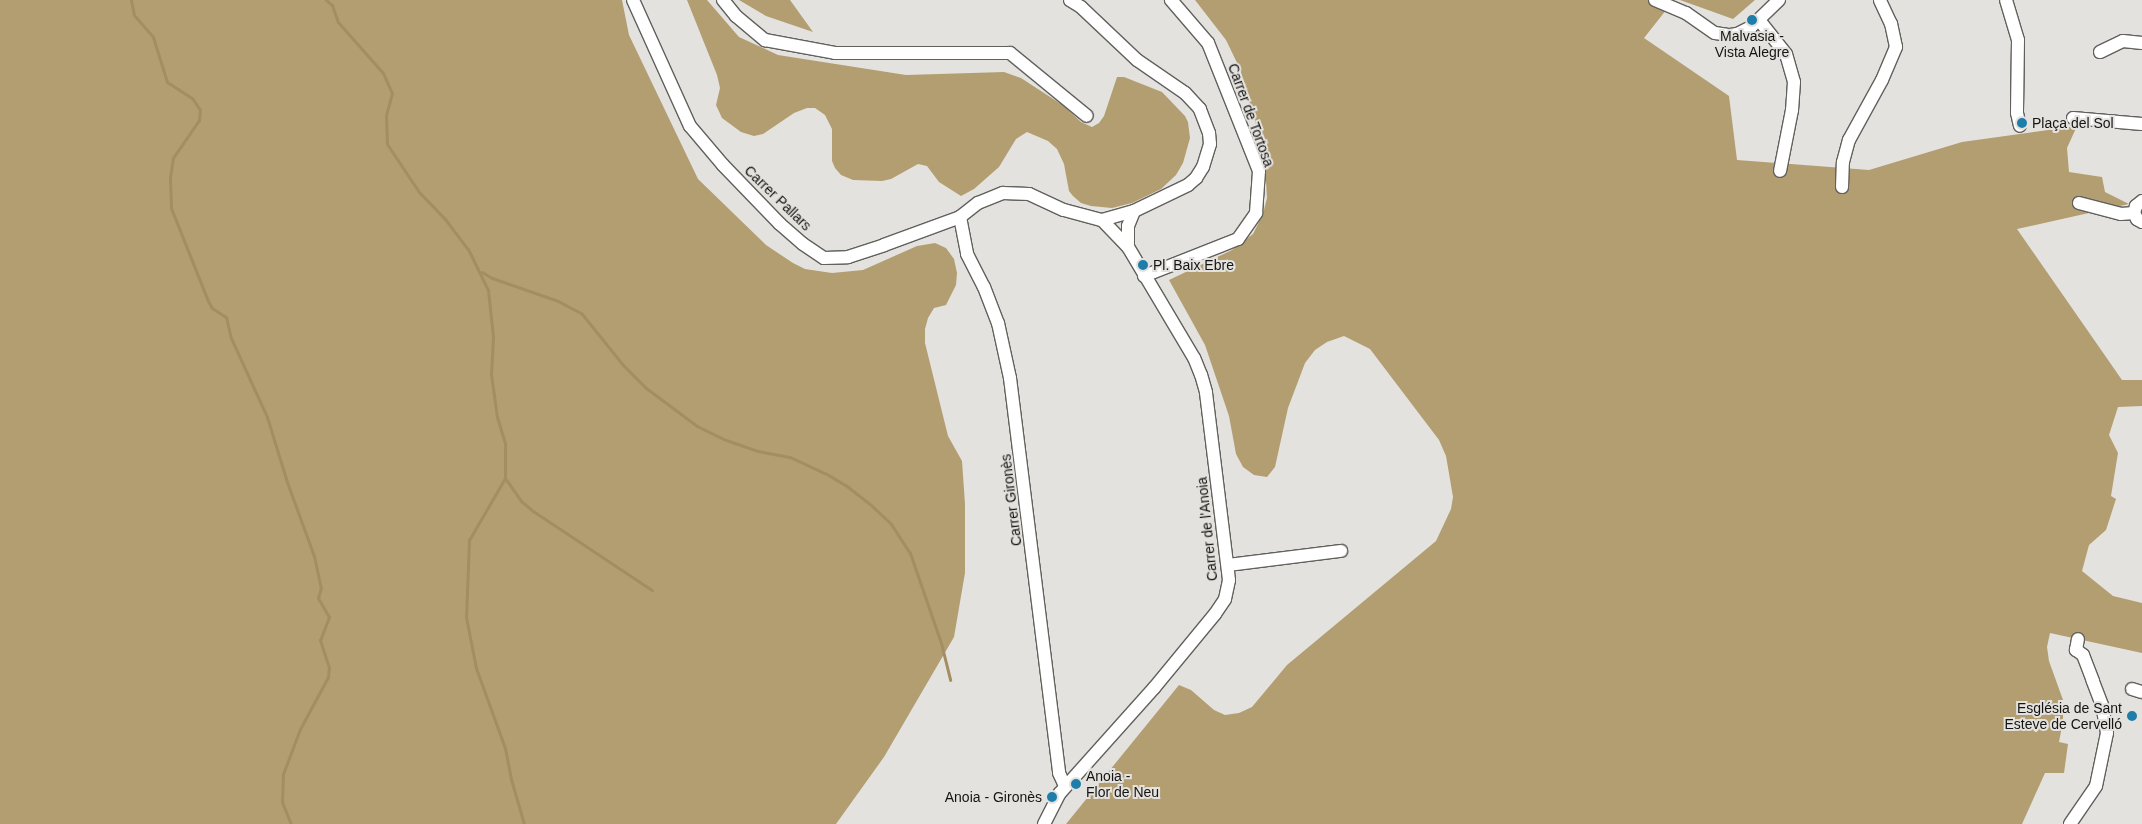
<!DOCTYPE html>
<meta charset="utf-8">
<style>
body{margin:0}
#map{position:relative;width:2142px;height:824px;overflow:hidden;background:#e4e2de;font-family:Helvetica,sans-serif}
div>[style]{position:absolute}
.forest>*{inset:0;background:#b39e71}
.stream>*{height:3px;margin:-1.5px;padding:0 1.5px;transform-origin:1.5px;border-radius:1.5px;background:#a38e62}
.roads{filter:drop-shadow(1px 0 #62605d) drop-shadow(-1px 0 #62605d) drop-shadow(0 1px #62605d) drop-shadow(0 -1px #62605d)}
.minor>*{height:12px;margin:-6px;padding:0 6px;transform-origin:6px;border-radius:6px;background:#fff}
.dots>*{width:14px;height:14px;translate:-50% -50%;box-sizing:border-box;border:2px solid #e4e2de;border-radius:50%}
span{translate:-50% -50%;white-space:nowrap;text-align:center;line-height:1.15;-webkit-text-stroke:4px #e4e2de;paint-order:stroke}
.poi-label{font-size:14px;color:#151413}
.left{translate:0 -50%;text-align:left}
.right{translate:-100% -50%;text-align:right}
.street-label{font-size:14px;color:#151413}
</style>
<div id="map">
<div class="forest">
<i style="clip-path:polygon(0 0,622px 0,629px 35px,698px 179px,766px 245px,793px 263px,805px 269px,832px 273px,863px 270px,917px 246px,935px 243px,946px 248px,954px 259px,957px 273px,956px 285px,946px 305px,934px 308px,928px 318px,925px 329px,925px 343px,948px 436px,962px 461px,965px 504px,965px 573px,954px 637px,884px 757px,836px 824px,0 824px)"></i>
<i style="clip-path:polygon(687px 0,707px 0,739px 37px,778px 55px,906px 75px,1004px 72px,1021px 78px,1064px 106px,1081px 122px,1092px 127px,1099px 123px,1104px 116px,1117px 77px,1124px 77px,1162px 92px,1185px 116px,1188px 122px,1190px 138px,1183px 163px,1176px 175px,1161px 189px,1132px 203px,1112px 208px,1091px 206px,1081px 203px,1073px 196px,1069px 191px,1064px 164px,1057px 149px,1048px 141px,1027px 132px,1016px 139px,999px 167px,974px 189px,961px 196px,939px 182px,927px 166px,918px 164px,891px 179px,882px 181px,853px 180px,841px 175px,835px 168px,832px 161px,832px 129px,825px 115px,815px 108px,807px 108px,794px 113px,763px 134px,754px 136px,741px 132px,722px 118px,716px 105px,720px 88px,717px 75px)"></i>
<i style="clip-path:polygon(739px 0,790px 0,813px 32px,766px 16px)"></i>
<i style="clip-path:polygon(1195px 0,1674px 0,1644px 38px,1729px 96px,1737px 160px,1869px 170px,1962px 142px,2077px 126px,2067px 148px,2069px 172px,2102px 177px,2105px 192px,2129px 204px,2017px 229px,2122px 380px,2142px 380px,2142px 406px,2118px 407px,2109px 435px,2118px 453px,2111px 496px,2116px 499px,2106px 530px,2089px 545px,2082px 571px,2113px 596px,2142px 603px,2142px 653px,2050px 633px,2047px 647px,2049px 661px,2063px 700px,2063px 721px,2059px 742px,2068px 744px,2064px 773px,2045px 773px,2022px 824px,1066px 824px,1179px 685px,1191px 690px,1214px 710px,1225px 715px,1239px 713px,1252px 707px,1287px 665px,1436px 541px,1451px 509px,1453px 497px,1446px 456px,1439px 440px,1370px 349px,1344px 336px,1327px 342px,1315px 350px,1305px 363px,1288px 408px,1275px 467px,1267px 477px,1254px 475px,1243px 467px,1236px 454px,1229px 416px,1205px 345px,1169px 280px,1232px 250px,1253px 234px,1263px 214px,1267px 198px,1265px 164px,1263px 149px,1240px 69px,1226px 40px)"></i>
<i style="clip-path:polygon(1680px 0,1755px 0,1733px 19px)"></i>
</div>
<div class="stream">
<i style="left:131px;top:0;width:15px;rotate:79deg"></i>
<i style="left:134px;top:15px;width:29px;rotate:49deg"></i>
<i style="left:153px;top:37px;width:47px;rotate:72.7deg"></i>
<i style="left:167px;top:82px;width:30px;rotate:33deg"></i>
<i style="left:192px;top:98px;width:14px;rotate:56deg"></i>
<i style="left:200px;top:110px;width:10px;rotate:96deg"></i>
<i style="left:199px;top:120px;width:46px;rotate:124.4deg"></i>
<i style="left:173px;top:158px;width:20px;rotate:99deg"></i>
<i style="left:170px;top:178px;width:30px;rotate:88deg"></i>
<i style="left:171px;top:208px;width:100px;rotate:68.3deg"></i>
<i style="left:208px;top:301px;width:8px;rotate:60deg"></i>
<i style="left:212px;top:308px;width:17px;rotate:33deg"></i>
<i style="left:226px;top:317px;width:22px;rotate:77deg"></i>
<i style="left:231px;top:338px;width:87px;rotate:65.5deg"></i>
<i style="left:267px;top:417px;width:68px;rotate:72.9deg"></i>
<i style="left:287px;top:482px;width:79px;rotate:70deg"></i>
<i style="left:314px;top:556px;width:33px;rotate:78deg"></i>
<i style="left:321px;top:588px;width:10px;rotate:107deg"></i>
<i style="left:318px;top:598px;width:22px;rotate:60deg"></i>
<i style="left:329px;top:617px;width:25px;rotate:111deg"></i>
<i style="left:320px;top:640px;width:28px;rotate:72deg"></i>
<i style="left:329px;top:667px;width:10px;rotate:96deg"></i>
<i style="left:328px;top:677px;width:59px;rotate:118.3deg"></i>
<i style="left:300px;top:729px;width:48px;rotate:110.7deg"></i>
<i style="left:283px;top:774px;width:28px;rotate:92deg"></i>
<i style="left:282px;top:802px;width:24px;rotate:68deg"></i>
<i style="left:326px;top:0;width:8px;rotate:40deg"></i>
<i style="left:332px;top:5px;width:18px;rotate:71deg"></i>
<i style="left:338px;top:22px;width:68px;rotate:48.6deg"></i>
<i style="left:383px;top:73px;width:22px;rotate:66deg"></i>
<i style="left:392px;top:93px;width:23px;rotate:105deg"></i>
<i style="left:386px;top:115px;width:29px;rotate:88deg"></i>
<i style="left:387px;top:144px;width:58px;rotate:56.3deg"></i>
<i style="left:419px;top:192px;width:37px;rotate:46deg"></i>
<i style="left:445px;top:219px;width:38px;rotate:53deg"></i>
<i style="left:468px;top:249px;width:46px;rotate:64deg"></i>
<i style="left:488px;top:290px;width:47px;rotate:83.9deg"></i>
<i style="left:493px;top:337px;width:37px;rotate:93deg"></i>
<i style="left:491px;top:374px;width:43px;rotate:82.1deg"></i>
<i style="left:497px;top:417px;width:28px;rotate:73deg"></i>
<i style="left:505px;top:444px;width:34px;rotate:90deg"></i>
<i style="left:505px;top:478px;width:28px;rotate:55deg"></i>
<i style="left:521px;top:501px;width:16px;rotate:40deg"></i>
<i style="left:533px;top:511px;width:143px;rotate:33.6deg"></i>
<i style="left:482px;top:272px;width:12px;rotate:31deg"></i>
<i style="left:492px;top:278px;width:70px;rotate:19.2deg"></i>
<i style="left:558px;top:301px;width:27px;rotate:28deg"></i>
<i style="left:582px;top:314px;width:65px;rotate:51.2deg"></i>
<i style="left:623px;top:365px;width:33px;rotate:45deg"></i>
<i style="left:646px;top:388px;width:64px;rotate:36.7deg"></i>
<i style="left:697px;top:426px;width:32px;rotate:26deg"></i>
<i style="left:726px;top:440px;width:34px;rotate:19deg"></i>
<i style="left:758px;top:451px;width:33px;rotate:11deg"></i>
<i style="left:790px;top:457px;width:38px;rotate:25deg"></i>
<i style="left:825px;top:473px;width:27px;rotate:31deg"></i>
<i style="left:848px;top:487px;width:31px;rotate:38deg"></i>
<i style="left:872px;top:506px;width:26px;rotate:43deg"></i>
<i style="left:891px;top:524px;width:35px;rotate:57deg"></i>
<i style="left:910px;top:553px;width:95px;rotate:71deg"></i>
<i style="left:941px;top:643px;width:38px;rotate:76deg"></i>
<i style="left:505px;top:478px;width:72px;rotate:120.1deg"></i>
<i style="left:469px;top:540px;width:77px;rotate:92.2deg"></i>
<i style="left:466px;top:617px;width:52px;rotate:78.9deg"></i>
<i style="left:476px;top:668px;width:85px;rotate:70.1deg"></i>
<i style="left:505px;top:748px;width:32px;rotate:79deg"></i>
<i style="left:511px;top:779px;width:47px;rotate:73.9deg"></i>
</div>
<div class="roads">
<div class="minor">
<i style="left:633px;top:0;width:138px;rotate:65.7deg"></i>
<i style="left:690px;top:126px;width:51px;rotate:49.8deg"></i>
<i style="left:723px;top:165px;width:82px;rotate:46deg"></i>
<i style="left:780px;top:224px;width:30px;rotate:41deg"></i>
<i style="left:803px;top:244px;width:25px;rotate:34deg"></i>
<i style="left:824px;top:258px;width:24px;rotate:-2deg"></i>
<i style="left:848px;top:257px;width:38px;rotate:-18deg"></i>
<i style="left:884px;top:245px;width:81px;rotate:-20.2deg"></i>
<i style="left:960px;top:217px;width:23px;rotate:-38deg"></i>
<i style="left:978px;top:203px;width:27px;rotate:-22deg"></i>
<i style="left:1003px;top:193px;width:26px;rotate:2deg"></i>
<i style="left:1029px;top:194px;width:38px;rotate:25deg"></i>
<i style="left:1064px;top:210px;width:39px;rotate:15deg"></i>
<i style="left:1102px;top:220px;width:33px;rotate:-16deg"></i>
<i style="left:1134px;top:211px;width:60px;rotate:-25.7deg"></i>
<i style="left:1188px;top:185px;width:11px;rotate:-41deg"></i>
<i style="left:1196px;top:178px;width:13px;rotate:-58deg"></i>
<i style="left:1203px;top:167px;width:24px;rotate:-73deg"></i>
<i style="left:1210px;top:144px;width:11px;rotate:-95deg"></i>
<i style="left:1209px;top:133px;width:26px;rotate:-111deg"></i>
<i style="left:1200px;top:109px;width:22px;rotate:-133deg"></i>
<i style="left:1185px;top:93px;width:58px;rotate:-145.5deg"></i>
<i style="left:1137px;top:60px;width:77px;rotate:-136.6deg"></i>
<i style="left:1081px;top:7px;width:13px;rotate:-148deg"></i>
<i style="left:723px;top:0;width:21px;rotate:51deg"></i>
<i style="left:736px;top:16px;width:38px;rotate:40deg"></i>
<i style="left:765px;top:40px;width:71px;rotate:10.5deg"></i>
<i style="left:835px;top:53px;width:175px"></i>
<i style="left:1010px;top:53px;width:99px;rotate:39.3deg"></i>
<i style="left:1655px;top:0;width:34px;rotate:23deg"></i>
<i style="left:1686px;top:13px;width:35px;rotate:35deg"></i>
<i style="left:1715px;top:33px;width:15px;rotate:8deg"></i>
<i style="left:1730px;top:35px;width:7px;rotate:-8deg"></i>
<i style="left:1737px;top:34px;width:16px;rotate:-27deg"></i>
<i style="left:1751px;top:27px;width:39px;rotate:-44deg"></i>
<i style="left:2006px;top:0;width:42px;rotate:73.3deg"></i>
<i style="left:2018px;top:40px;width:73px;rotate:90.8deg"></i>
<i style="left:2017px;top:113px;width:13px;rotate:77deg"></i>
<i style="left:1759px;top:20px;width:43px;rotate:51.5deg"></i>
<i style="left:1786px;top:54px;width:29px;rotate:74deg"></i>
<i style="left:1794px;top:82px;width:28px;rotate:94deg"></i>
<i style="left:1792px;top:110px;width:62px;rotate:101.1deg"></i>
<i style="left:2100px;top:52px;width:25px;rotate:-26deg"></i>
<i style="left:2123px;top:41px;width:19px;rotate:6deg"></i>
<i style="left:2073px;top:118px;width:69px;rotate:5deg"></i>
<i style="left:1842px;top:187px;width:25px;rotate:-88deg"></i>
<i style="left:1843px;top:162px;width:23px;rotate:-75deg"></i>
<i style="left:1849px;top:140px;width:68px;rotate:-61.2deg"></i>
<i style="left:1882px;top:80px;width:36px;rotate:-67deg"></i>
<i style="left:1896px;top:47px;width:24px;rotate:-102deg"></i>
<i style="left:1891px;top:24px;width:26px;rotate:-115deg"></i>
<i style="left:2142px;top:201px;width:8px;rotate:140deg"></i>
<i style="left:2136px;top:206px;width:7px;rotate:106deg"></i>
<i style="left:2134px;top:213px;width:7px;rotate:63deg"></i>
<i style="left:2137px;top:219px;width:6px;rotate:31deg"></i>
<i style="left:2079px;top:203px;width:43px;rotate:14.7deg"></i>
<i style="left:2121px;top:214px;width:13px;rotate:-4deg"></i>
<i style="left:960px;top:217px;width:38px;rotate:79deg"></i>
<i style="left:967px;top:254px;width:37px;rotate:63deg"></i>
<i style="left:984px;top:287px;width:39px;rotate:69deg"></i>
<i style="left:998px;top:323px;width:56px;rotate:77.7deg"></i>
<i style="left:1010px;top:378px;width:398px;rotate:82.9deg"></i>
<i style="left:1059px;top:773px;width:14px;rotate:65deg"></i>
<i style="left:1128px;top:247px;width:21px;rotate:-90deg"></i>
<i style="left:1128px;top:226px;width:16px;rotate:-68deg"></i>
<i style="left:1144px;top:276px;width:101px;rotate:-21.5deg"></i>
<i style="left:1238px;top:239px;width:32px;rotate:-55deg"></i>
<i style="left:1256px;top:213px;width:42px;rotate:-85.9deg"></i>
<i style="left:1259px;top:171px;width:138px;rotate:-111.7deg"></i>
<i style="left:1208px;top:43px;width:57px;rotate:-130.7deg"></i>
<i style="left:1228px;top:565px;width:114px;rotate:-7.1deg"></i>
<i style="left:2132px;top:689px;width:10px;rotate:17deg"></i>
<i style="left:1044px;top:824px;width:35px;rotate:-63deg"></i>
<i style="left:1060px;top:793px;width:141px;rotate:-48.2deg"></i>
<i style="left:1154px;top:688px;width:96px;rotate:-50.5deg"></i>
<i style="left:1215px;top:614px;width:18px;rotate:-56deg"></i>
<i style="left:1225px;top:599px;width:19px;rotate:-78deg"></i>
<i style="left:1229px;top:580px;width:189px;rotate:-97deg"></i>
<i style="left:1206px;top:392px;width:18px;rotate:-106deg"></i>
<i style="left:1201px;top:375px;width:18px;rotate:-112deg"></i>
<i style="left:1194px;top:358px;width:129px;rotate:-120.7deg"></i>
<i style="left:1128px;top:247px;width:37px;rotate:-134deg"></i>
<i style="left:2070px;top:824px;width:46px;rotate:-55.6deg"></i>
<i style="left:2096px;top:786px;width:54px;rotate:-78.3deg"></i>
<i style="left:2107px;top:733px;width:28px;rotate:-100deg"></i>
<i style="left:2102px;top:705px;width:26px;rotate:-111deg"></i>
<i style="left:2093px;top:681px;width:28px;rotate:-111deg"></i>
<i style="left:2083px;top:655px;width:9px;rotate:-144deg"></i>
<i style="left:2076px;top:650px;width:11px;rotate:-80deg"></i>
</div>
</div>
<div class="dots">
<i style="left:1752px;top:20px;background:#1f7daa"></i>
<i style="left:2022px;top:123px;background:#1f7daa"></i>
<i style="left:1143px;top:265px;background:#1f7daa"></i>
<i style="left:2132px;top:716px;background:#1f7daa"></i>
<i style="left:1076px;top:784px;background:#1f7daa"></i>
<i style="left:1052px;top:797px;background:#1f7daa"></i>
</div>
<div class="poi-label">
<span style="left:1752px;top:44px">Malvasia -<br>Vista Alegre</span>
<span class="left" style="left:2032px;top:123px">Plaça del Sol</span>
<span class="left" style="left:1153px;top:265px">Pl. Baix Ebre</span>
<span class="right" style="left:2122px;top:716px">Església de Sant<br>Esteve de Cervelló</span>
<span class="left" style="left:1086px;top:784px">Anoia -<br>Flor de Neu</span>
<span class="right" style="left:1042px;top:797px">Anoia - Gironès</span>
</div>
<div class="street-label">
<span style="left:1251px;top:115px;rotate:70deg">Carrer de Tortosa</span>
<span style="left:778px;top:198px;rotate:44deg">Carrer Pallars</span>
<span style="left:1011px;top:500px;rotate:-97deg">Carrer Gironès</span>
<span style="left:1207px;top:529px;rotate:-96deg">Carrer de l'Anoia</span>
</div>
</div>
